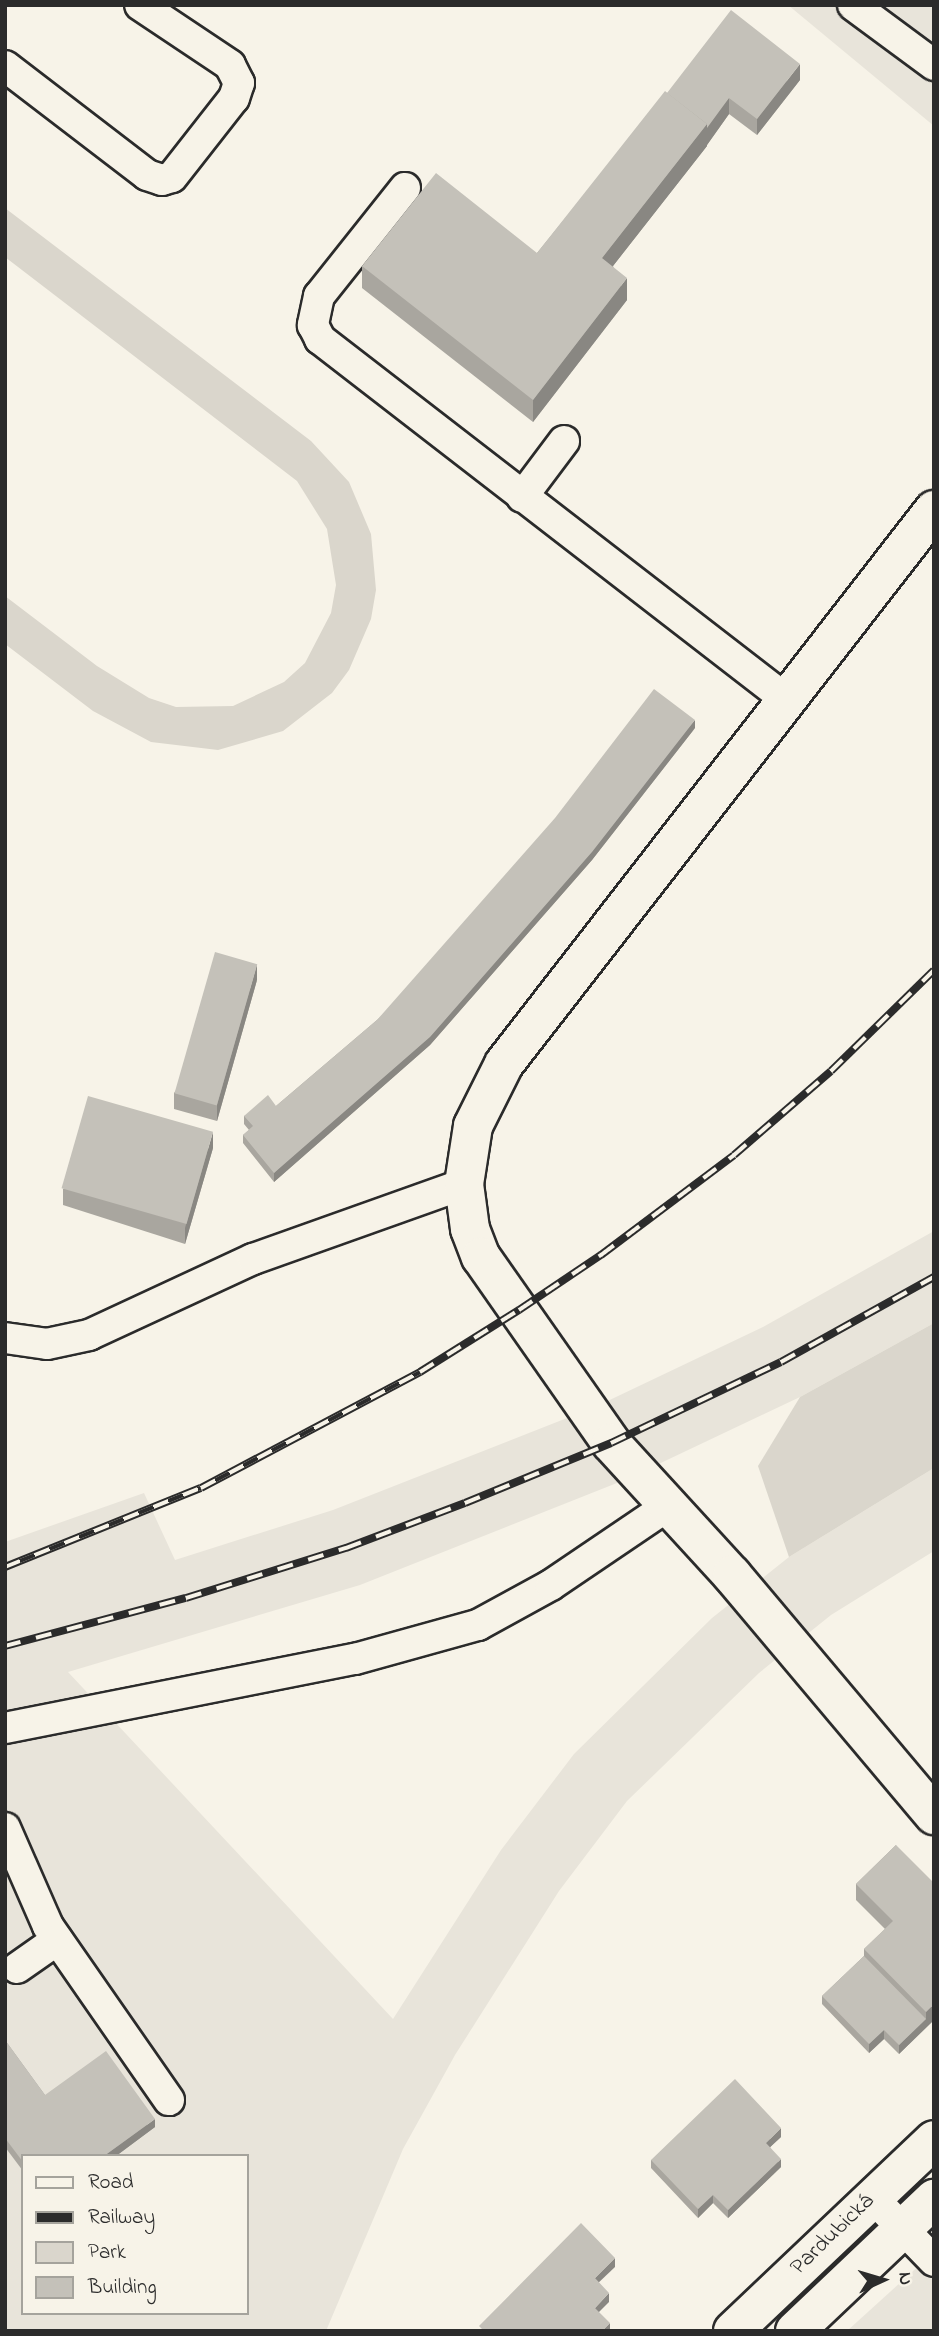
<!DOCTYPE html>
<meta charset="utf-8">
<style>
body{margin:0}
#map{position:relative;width:939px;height:2336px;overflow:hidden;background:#f7f3e8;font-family:"Indie Flower",sans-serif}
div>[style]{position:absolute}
.built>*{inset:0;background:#e8e4da}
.green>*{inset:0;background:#dad6cc}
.roads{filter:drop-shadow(2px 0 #2b2b2b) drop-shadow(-2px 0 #2b2b2b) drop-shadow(0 2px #2b2b2b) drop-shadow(0 -2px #2b2b2b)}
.service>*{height:30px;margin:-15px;padding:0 15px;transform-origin:15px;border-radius:15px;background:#f7f3e8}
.minor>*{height:38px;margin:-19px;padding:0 19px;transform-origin:19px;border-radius:19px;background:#f7f3e8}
.secondary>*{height:38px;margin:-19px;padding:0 19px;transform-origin:19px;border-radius:19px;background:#f7f3e8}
.rail>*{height:8px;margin-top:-4px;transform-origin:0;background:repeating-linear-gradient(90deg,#f7f3e8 0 16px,#2b2b2b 0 32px);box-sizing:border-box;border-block:2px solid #2b2b2b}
.wall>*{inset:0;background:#a9a69f}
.shaded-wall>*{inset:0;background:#898782}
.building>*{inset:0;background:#c4c1b9;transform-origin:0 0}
span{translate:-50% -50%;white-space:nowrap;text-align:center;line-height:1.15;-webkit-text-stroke:5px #f7f3e8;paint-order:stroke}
.street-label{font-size:23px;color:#2b2b2b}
.frame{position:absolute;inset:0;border:7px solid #2b2b2b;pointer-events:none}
.legend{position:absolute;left:21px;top:2154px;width:228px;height:161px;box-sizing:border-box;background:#f7f3e8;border:2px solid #a5a39c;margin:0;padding:9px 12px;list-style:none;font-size:21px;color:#2b2b2b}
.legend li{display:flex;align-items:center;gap:14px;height:35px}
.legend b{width:35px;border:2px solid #a5a39c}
.north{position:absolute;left:848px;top:2245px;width:70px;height:70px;-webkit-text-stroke:5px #f7f3e8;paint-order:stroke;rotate:86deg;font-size:19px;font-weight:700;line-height:28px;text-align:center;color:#2b2b2b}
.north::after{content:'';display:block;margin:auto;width:24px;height:32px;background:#2b2b2b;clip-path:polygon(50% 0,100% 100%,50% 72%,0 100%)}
</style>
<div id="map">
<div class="built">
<i style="clip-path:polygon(788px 5px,934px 5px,934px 126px)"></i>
<i style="clip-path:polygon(evenodd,934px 1231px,934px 1323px,800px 1397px,627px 1479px,360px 1585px,68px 1672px,393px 2019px,501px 1850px,574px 1754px,712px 1618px,789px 1557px,934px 1468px,934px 1551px,831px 1615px,759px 1673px,627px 1801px,559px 1891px,455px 2055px,403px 2149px,326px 2331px,5px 2331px,5px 1542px,144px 1493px,175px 1560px,333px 1510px,595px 1407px,763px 1327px,934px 1231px,23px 2156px,247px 2156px,247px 2313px,23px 2313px,23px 2156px)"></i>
<i style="clip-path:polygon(934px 2252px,934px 2331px,847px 2331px)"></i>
</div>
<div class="green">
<i style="clip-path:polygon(5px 208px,311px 441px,349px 482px,371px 534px,376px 590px,371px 619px,349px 670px,332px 693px,283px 731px,218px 750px,151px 742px,93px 711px,5px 644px,5px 596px,97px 666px,149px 698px,176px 707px,233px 706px,284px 682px,305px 663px,331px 613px,336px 585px,327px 529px,297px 481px,5px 257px)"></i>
<i style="clip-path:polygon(934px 1323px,934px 1468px,789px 1557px,758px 1466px,800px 1397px)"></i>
</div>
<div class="roads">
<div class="service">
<i style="left:853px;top:5px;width:101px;rotate:36.5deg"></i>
<i style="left:5px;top:66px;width:179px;rotate:37.5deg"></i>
<i style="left:147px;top:175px;width:16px;rotate:18deg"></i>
<i style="left:162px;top:180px;width:10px;rotate:-17deg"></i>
<i style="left:172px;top:177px;width:100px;rotate:-51.9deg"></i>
<i style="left:234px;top:98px;width:16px;rotate:-72deg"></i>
<i style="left:239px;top:83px;width:20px;rotate:-117deg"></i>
<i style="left:230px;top:65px;width:108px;rotate:-146.3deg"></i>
<i style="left:405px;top:188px;width:138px;rotate:128.5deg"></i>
<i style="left:319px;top:296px;width:30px;rotate:102deg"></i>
<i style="left:313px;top:325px;width:16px;rotate:63deg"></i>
<i style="left:320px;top:339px;width:590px;rotate:37.7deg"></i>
<i style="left:522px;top:497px;width:70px;rotate:-53.1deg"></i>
<i style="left:5px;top:1338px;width:42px;rotate:8.1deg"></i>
<i style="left:47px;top:1344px;width:43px;rotate:-12.1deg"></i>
<i style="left:89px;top:1335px;width:181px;rotate:-24.9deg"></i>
<i style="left:253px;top:1259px;width:224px;rotate:-19.6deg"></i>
<i style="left:5px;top:1728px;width:357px;rotate:-11.2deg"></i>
<i style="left:355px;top:1659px;width:128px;rotate:-15.5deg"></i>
<i style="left:478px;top:1625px;width:83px;rotate:-28.7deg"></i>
<i style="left:551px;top:1585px;width:139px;rotate:-34.1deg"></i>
<i style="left:5px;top:1828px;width:107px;rotate:66.3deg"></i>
<i style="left:48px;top:1926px;width:212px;rotate:55.2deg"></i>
<i style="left:17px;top:1968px;width:49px;rotate:-35deg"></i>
<i style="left:872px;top:2197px;width:89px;rotate:45.9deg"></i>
</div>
<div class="minor">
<i style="left:934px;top:510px;width:701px;rotate:127.82deg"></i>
<i style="left:504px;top:1064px;width:69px;rotate:116.6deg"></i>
<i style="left:473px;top:1126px;width:59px;rotate:98.8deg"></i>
<i style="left:464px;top:1184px;width:45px;rotate:82.4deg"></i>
<i style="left:470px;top:1229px;width:30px;rotate:69deg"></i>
<i style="left:481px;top:1257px;width:227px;rotate:55deg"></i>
<i style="left:611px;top:1443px;width:179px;rotate:47.5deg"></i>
<i style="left:732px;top:1575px;width:314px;rotate:49.9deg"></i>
</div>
<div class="secondary">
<i style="left:733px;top:2331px;width:277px;rotate:-43.5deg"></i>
<i style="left:795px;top:2331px;width:192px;rotate:-43.5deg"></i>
</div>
</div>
<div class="rail">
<i style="left:5px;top:1567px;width:211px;rotate:-22deg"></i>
<i style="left:201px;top:1488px;width:248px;rotate:-27.9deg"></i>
<i style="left:420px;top:1372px;width:117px;rotate:-32.1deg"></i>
<i style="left:519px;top:1310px;width:99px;rotate:-33.9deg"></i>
<i style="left:601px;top:1255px;width:166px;rotate:-36.9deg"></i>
<i style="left:734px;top:1155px;width:128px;rotate:-40.9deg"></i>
<i style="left:831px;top:1071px;width:144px;rotate:-44.4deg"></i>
<i style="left:5px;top:1646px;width:187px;rotate:-14.9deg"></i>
<i style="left:186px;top:1598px;width:168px;rotate:-17.4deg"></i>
<i style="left:346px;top:1548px;width:127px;rotate:-20.7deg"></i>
<i style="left:465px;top:1503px;width:158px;rotate:-22.3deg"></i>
<i style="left:611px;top:1443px;width:188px;rotate:-25.5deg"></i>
<i style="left:781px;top:1362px;width:175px;rotate:-29.1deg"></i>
</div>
<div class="wall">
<i style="clip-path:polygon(800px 80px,757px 135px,729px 114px,707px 145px,707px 146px,613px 266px,627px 300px,533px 422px,362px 288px,362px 266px,537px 253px,667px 93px)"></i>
<i style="clip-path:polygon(695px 728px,592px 860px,430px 1045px,274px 1182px,243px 1143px,243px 1135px,249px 1130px,244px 1124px,244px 1116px,276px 1106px,377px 1020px)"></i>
<i style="clip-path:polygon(257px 980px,217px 1121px,174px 1109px,174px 1093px)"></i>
<i style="clip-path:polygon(213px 1148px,185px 1244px,63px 1205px,63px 1189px)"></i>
<i style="clip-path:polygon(896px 1845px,934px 2020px,899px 2054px,884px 2039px,869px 2053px,822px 2004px,822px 1996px,864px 1956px,864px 1949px,885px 1929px,856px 1900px,856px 1884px)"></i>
<i style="clip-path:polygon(5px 2040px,45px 2095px,155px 2127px,116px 2156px,23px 2156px,23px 2171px,5px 2147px)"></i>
<i style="clip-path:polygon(781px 2137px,770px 2147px,781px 2167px,728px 2218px,713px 2203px,698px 2218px,651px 2168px,651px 2160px)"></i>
</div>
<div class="shaded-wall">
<i style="clip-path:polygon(800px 64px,800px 80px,757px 135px,757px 119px)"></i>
<i style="clip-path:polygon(729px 98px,729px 114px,707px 145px,707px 146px,602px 280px,602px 258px,707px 124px)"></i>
<i style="clip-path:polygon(627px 278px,627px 300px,533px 422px,533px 400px)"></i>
<i style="clip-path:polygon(695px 720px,695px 728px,592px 860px,430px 1045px,274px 1182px,274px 1173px)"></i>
<i style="clip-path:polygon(257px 964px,257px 980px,217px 1121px,217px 1105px)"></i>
<i style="clip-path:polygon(213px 1132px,213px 1148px,185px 1244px,185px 1228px)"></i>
<i style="clip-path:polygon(934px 2004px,934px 2020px,899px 2054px,899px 2045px,926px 2019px,926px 2012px)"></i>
<i style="clip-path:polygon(884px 2030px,884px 2039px,869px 2053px,869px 2044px)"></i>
<i style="clip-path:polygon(155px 2119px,155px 2127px,116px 2156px,104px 2156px)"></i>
<i style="clip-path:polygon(781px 2128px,781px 2137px,766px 2151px,766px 2143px)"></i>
<i style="clip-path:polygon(781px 2159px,781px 2167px,728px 2218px,728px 2210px)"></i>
<i style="clip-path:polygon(713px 2195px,713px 2203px,698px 2218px,698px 2209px)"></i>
<i style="clip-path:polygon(615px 2258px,615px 2267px,595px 2286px,595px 2278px)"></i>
<i style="clip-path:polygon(609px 2293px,609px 2302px,595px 2316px,595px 2308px)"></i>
<i style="clip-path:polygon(610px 2323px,610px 2331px,602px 2331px)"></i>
</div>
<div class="building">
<i style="clip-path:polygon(731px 10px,800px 64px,757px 119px,729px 98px,707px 128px,707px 124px,667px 93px)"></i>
<i style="clip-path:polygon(665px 91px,707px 124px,602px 258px,627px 278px,533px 400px,362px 266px,436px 173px,537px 253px)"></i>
<i style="clip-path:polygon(654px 689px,695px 720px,592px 852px,430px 1037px,274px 1173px,243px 1135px,253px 1126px,244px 1116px,268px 1095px,276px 1106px,377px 1020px,555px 818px)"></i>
<i style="left:215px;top:952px;width:44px;height:147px;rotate:16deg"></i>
<i style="left:88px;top:1096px;width:130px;height:96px;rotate:16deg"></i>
<i style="clip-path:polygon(896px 1845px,934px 1883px,934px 2004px,926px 2012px,864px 1949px,893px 1921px,856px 1884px)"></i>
<i style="clip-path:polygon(864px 1956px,926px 2019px,899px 2045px,884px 2030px,869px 2044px,822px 1996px)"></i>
<i style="clip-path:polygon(5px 2040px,45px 2095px,106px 2051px,155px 2119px,104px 2156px,23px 2156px,23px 2162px,5px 2138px)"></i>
<i style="clip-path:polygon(735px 2079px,781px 2128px,766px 2143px,781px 2159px,728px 2210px,713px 2195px,698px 2209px,651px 2160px)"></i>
<i style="clip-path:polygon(581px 2223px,615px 2258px,595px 2278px,609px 2293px,595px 2308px,610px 2323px,602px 2331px,484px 2331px,479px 2326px)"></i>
</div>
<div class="street-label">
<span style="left:833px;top:2235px;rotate:-44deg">Pardubická</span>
</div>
<div class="frame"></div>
<ul class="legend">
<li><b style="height:9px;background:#f7f3e8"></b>Road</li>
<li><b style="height:9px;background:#2b2b2b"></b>Railway</li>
<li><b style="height:19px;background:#dad6cc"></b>Park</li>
<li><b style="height:19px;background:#c4c1b9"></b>Building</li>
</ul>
<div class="north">N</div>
</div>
